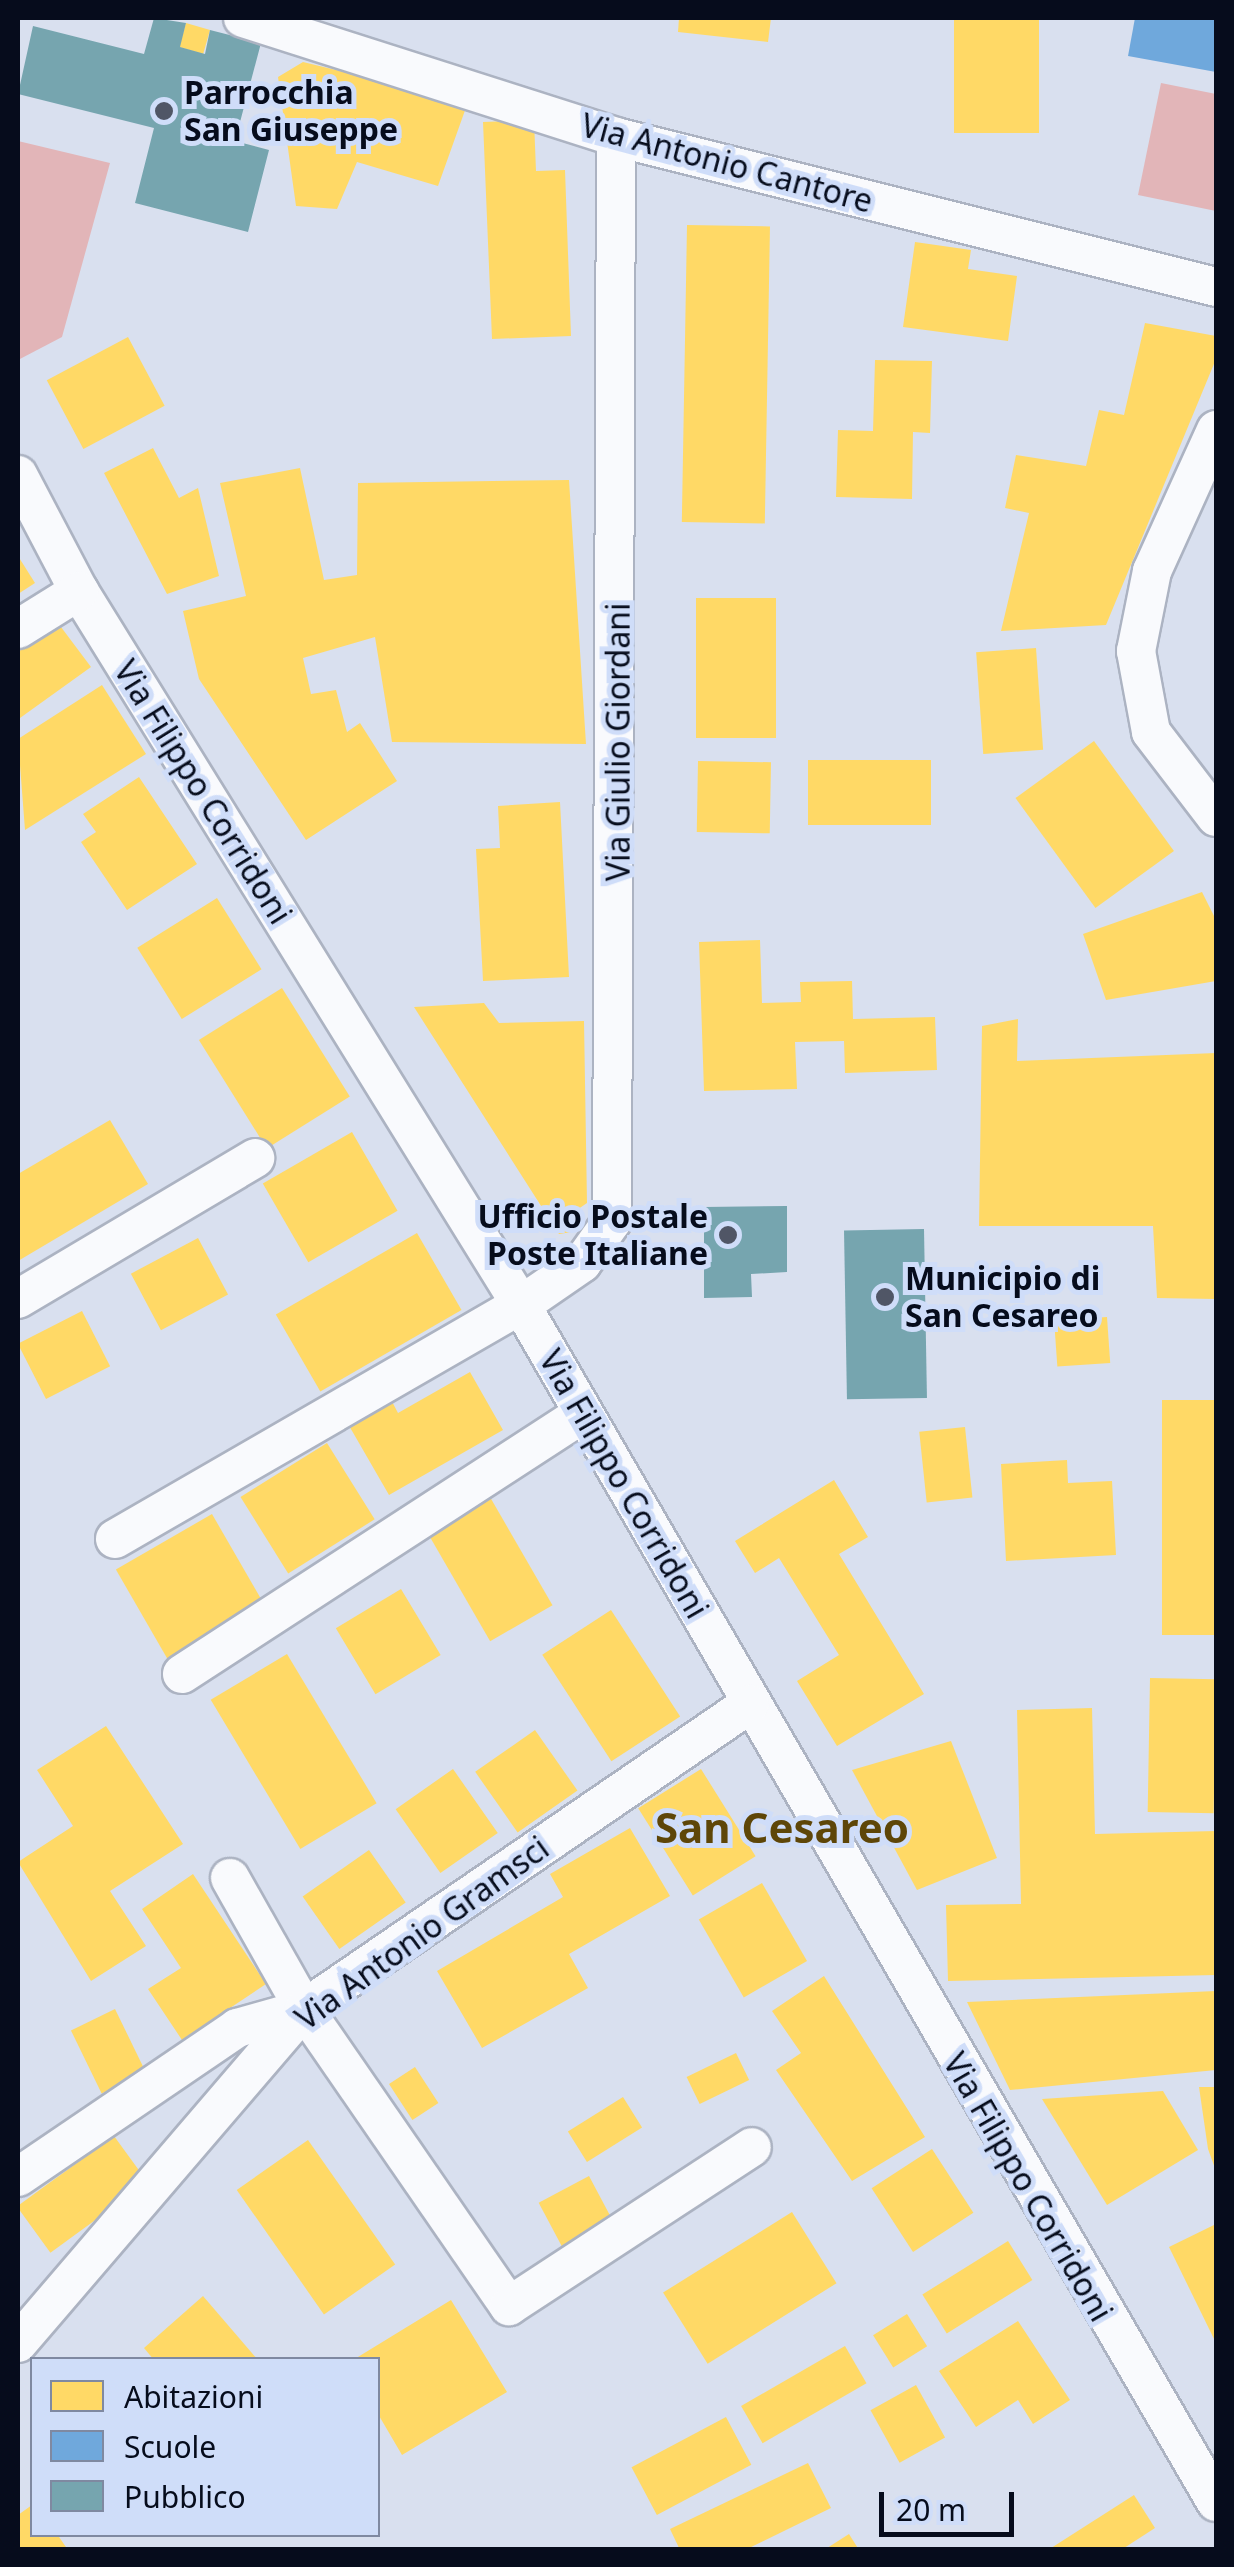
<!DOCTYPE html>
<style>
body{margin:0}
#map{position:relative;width:1234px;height:2567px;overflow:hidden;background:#d9e0ef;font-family:"Noto Sans",sans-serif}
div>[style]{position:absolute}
.green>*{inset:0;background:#e2b5b8}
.homes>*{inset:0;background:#ffd966;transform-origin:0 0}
.schools>*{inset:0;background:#6fa8dc}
.public>*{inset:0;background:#76a5af;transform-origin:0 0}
.roads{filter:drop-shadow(2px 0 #acb3c2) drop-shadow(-2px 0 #acb3c2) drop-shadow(0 2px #acb3c2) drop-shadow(0 -2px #acb3c2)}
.minor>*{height:38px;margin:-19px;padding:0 19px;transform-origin:19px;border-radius:19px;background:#f9fafd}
.dots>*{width:28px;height:28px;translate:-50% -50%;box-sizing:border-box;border:5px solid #cfddf9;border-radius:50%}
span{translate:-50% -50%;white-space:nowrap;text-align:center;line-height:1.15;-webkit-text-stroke:10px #cfddf9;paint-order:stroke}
.poi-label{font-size:32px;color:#060c1c;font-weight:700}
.left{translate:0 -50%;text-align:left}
.right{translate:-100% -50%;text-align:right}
.street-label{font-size:32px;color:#060c1c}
.district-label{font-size:42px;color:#5e4608;font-weight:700}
.frame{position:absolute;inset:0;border:20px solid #060c1c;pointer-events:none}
.legend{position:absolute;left:30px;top:2357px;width:350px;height:180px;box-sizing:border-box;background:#cfddf9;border:2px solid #7f89a1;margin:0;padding:12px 18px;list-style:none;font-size:30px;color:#060c1c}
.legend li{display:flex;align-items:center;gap:20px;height:50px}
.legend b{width:50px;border:2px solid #7f89a1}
.scale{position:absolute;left:879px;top:2492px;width:135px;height:45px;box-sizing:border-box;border:5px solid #060c1c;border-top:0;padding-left:12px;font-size:30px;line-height:35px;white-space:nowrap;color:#060c1c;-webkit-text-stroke:8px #cfddf9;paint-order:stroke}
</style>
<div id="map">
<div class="green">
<i style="clip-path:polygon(1161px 83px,1216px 94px,1216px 211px,1138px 195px)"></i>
<i style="clip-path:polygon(18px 141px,110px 163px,62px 337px,18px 360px)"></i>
</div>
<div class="homes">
<i style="clip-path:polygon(679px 18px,771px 18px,768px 42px,678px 32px)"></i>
<i style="left:954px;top:18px;width:85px;height:115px"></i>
<i style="left:186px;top:23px;width:25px;height:25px;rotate:16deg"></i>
<i style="clip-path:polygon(303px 62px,468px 102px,438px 186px,357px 162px,337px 209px,296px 206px,278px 77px)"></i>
<i style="clip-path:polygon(534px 120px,536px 171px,565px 170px,571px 336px,492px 339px,483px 122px)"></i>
<i style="left:687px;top:225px;width:83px;height:297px;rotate:1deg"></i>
<i style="clip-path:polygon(915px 242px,971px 250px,968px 269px,1017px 276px,1008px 341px,903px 327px)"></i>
<i style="clip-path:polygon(1145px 323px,1216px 336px,1216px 359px,1106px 625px,1001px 631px,1029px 513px,1005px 508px,1016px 455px,1086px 466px,1099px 410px,1124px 415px)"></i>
<i style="left:128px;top:337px;width:78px;height:92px;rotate:62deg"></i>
<i style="clip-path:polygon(875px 360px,932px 361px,930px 433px,913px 432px,912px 499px,836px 497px,838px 430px,873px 431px)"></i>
<i style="clip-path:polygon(153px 448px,179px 498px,198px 488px,219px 576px,167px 594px,104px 473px)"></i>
<i style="clip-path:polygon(300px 468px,324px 580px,357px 575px,358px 483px,569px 480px,586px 744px,392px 742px,375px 637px,303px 658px,311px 694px,336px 690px,347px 732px,360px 723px,397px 781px,306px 840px,199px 679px,183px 611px,246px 596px,220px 483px)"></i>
<i style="clip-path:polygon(18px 556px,35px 583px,18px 594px)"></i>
<i style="left:696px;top:598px;width:80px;height:140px"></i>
<i style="clip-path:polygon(58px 623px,91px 667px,20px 718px,18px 652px)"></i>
<i style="left:1036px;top:648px;width:102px;height:60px;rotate:86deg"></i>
<i style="clip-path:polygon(102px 685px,146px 754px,25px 830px,18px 739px)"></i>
<i style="left:1094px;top:741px;width:136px;height:97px;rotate:54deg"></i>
<i style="left:931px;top:760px;width:65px;height:123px;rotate:90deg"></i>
<i style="left:698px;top:761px;width:73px;height:71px;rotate:1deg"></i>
<i style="clip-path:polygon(139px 777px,197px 864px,127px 910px,81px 842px,96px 832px,83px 814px)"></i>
<i style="clip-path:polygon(560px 802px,569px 977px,483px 981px,476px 849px,500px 848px,498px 806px)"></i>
<i style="clip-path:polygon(1202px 892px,1216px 920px,1216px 981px,1106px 1000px,1083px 934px)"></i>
<i style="left:217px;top:898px;width:84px;height:94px;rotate:58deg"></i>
<i style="clip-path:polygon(760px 940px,762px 1003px,801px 1002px,800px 982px,852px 981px,853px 1019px,935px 1017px,937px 1070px,845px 1073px,844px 1041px,795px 1042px,797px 1089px,704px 1091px,699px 942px)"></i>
<i style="left:282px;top:988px;width:128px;height:98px;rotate:58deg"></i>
<i style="clip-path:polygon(484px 1003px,499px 1023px,584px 1021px,587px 1203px,568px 1216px,572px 1232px,559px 1234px,414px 1007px)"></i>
<i style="clip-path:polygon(1018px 1019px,1017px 1061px,1216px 1053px,1216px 1299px,1157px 1298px,1153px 1226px,979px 1226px,982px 1026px)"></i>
<i style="clip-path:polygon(110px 1120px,148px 1184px,18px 1261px,18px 1174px)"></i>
<i style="left:352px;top:1132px;width:91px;height:103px;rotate:60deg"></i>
<i style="left:417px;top:1233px;width:89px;height:163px;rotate:60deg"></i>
<i style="left:198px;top:1238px;width:64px;height:76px;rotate:62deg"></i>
<i style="left:82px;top:1311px;width:62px;height:72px;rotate:63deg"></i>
<i style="left:1107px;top:1317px;width:46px;height:53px;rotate:86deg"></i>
<i style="clip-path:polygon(470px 1372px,503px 1430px,389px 1495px,344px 1417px,387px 1392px,398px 1413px)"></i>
<i style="left:1216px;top:1400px;width:235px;height:54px;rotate:90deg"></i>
<i style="left:965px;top:1427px;width:71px;height:46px;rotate:84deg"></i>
<i style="left:327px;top:1443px;width:90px;height:102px;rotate:58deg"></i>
<i style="clip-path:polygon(1067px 1460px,1068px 1483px,1112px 1481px,1116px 1555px,1006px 1561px,1001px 1464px)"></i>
<i style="clip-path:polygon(834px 1480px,868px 1537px,839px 1554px,924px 1694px,837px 1746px,797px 1681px,839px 1655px,779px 1558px,755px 1573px,735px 1541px)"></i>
<i style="left:490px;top:1497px;width:125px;height:72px;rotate:60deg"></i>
<i style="left:212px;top:1514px;width:103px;height:111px;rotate:60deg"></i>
<i style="left:401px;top:1589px;width:77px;height:76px;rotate:59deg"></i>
<i style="left:611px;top:1610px;width:127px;height:82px;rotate:57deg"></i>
<i style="left:287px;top:1654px;width:174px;height:89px;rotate:59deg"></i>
<i style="left:1150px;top:1678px;width:66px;height:134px;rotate:1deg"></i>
<i style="clip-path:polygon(1092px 1708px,1095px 1834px,1216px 1831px,1216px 1975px,948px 1981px,946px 1905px,1021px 1904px,1017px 1710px)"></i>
<i style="clip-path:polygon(106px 1726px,183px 1844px,110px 1891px,146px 1946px,91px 1981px,18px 1862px,73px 1826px,37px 1770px)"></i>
<i style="left:535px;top:1730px;width:74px;height:73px;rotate:55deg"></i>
<i style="clip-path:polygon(951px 1741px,997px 1858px,917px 1890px,852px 1770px)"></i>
<i style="left:453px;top:1769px;width:78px;height:70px;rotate:55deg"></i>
<i style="left:701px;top:1769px;width:103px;height:74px;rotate:58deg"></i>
<i style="clip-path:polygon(630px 1828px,670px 1896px,569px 1954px,588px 1988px,482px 2048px,437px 1971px,563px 1897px,550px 1874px)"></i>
<i style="left:369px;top:1850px;width:64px;height:81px;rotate:55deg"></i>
<i style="clip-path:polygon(193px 1874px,266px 1984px,182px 2040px,148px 1989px,181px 1968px,142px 1909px)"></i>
<i style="left:762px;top:1883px;width:90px;height:73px;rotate:60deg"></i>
<i style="clip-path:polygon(824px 1976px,925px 2137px,852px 2181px,776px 2070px,801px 2053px,772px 2011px)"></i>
<i style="clip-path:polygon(1216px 1991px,1216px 2070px,1010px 2090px,967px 2002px)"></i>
<i style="left:115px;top:2009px;width:70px;height:49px;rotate:64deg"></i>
<i style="left:736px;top:2053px;width:30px;height:55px;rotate:64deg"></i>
<i style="left:415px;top:2067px;width:43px;height:31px;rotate:57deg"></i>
<i style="clip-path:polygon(1199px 2087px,1216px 2087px,1216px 2171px,1208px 2149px)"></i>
<i style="clip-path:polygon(1163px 2091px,1198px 2150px,1107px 2205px,1042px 2099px)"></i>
<i style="left:623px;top:2097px;width:36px;height:65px;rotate:58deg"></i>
<i style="left:114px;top:2136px;width:57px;height:120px;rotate:54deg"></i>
<i style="left:308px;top:2140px;width:152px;height:87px;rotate:55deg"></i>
<i style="left:932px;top:2149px;width:76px;height:72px;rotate:57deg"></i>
<i style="left:589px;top:2176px;width:53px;height:57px;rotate:62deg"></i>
<i style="left:792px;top:2212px;width:84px;height:152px;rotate:58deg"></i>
<i style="clip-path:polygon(1216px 2224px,1216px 2343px,1169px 2247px)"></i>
<i style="left:1008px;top:2241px;width:46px;height:101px;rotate:58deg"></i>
<i style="clip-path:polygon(203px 2296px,258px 2360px,154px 2360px,144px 2348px)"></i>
<i style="clip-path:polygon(451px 2300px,507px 2392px,402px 2455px,378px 2414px,378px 2360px,353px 2360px)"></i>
<i style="left:907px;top:2314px;width:38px;height:40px;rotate:58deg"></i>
<i style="clip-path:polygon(1018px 2321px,1070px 2400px,1033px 2424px,1018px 2400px,976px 2427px,939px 2371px)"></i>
<i style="left:845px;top:2346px;width:43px;height:120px;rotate:60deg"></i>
<i style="left:916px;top:2385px;width:60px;height:52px;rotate:61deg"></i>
<i style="left:726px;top:2417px;width:54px;height:107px;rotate:62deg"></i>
<i style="clip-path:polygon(808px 2463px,831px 2508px,745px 2550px,680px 2550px,670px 2529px)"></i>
<i style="clip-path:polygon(1134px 2495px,1155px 2528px,1121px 2550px,1048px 2550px)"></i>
<i style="clip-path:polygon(32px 2505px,32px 2534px,57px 2534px,68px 2550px,18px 2550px,18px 2515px)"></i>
<i style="clip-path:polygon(849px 2534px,859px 2550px,824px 2550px)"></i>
</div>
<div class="schools">
<i style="clip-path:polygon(1135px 18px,1216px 18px,1216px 72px,1128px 56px)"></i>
</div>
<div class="public">
<i style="clip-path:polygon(154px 18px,186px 23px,180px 47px,205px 54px,210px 30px,261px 43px,235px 141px,269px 150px,248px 232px,135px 203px,154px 128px,18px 94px,33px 26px,144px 54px)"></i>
<i style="clip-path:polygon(787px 1206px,787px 1272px,751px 1274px,752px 1297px,704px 1298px,704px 1207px)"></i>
<i style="left:924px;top:1229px;width:169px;height:80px;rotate:89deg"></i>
</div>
<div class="roads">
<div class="minor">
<i style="left:243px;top:18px;width:392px;rotate:17.7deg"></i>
<i style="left:616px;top:137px;width:618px;rotate:14.04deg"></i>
<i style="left:1216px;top:430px;width:155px;rotate:114.4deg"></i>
<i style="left:1152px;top:571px;width:82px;rotate:101.3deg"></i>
<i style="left:1136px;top:651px;width:82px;rotate:79.5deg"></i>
<i style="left:1151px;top:732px;width:107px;rotate:52.6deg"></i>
<i style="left:18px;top:475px;width:131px;rotate:62.3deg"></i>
<i style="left:79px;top:591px;width:840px;rotate:58.24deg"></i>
<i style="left:521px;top:1305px;width:1384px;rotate:59.86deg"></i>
<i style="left:18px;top:629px;width:72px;rotate:-31.9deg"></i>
<i style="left:18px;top:1299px;width:276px;rotate:-30.7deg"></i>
<i style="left:115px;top:1539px;width:469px;rotate:-30deg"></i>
<i style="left:521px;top:1305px;width:74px;rotate:-34.5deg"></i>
<i style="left:582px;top:1263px;width:52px;rotate:-54.5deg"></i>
<i style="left:612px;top:1221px;width:1084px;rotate:-89.79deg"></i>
<i style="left:182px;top:1674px;width:478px;rotate:-33deg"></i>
<i style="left:230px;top:1878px;width:150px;rotate:60.5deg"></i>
<i style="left:304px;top:2009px;width:361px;rotate:55.4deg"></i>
<i style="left:509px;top:2306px;width:290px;rotate:-33.2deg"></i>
<i style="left:18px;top:2177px;width:265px;rotate:-34.2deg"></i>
<i style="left:237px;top:2028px;width:70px;rotate:-15.8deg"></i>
<i style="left:18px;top:2343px;width:440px;rotate:-49.4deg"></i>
<i style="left:304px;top:2009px;width:540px;rotate:-34.37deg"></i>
</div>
</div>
<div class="dots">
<i style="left:164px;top:111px;background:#505666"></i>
<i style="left:728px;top:1235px;background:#505666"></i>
<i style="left:885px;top:1297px;background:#505666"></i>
</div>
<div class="poi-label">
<span class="left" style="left:184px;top:111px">Parrocchia<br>San Giuseppe</span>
<span class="right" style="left:708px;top:1235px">Ufficio Postale<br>Poste Italiane</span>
<span class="left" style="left:905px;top:1297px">Municipio di<br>San Cesareo</span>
</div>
<div class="street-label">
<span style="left:727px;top:163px;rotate:15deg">Via Antonio Cantore</span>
<span style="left:618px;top:742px;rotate:-90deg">Via Giulio Giordani</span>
<span style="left:203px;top:792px;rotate:58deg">Via Filippo Corridoni</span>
<span style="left:624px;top:1484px;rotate:60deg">Via Filippo Corridoni</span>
<span style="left:422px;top:1933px;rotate:-36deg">Via Antonio Gramsci</span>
<span style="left:1028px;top:2187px;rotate:60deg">Via Filippo Corridoni</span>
</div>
<div class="district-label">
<span style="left:782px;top:1827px">San Cesareo</span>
</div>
<div class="frame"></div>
<ul class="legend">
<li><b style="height:28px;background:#ffd966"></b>Abitazioni</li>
<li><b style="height:28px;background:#6fa8dc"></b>Scuole</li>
<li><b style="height:28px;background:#76a5af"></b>Pubblico</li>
</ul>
<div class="scale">20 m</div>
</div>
